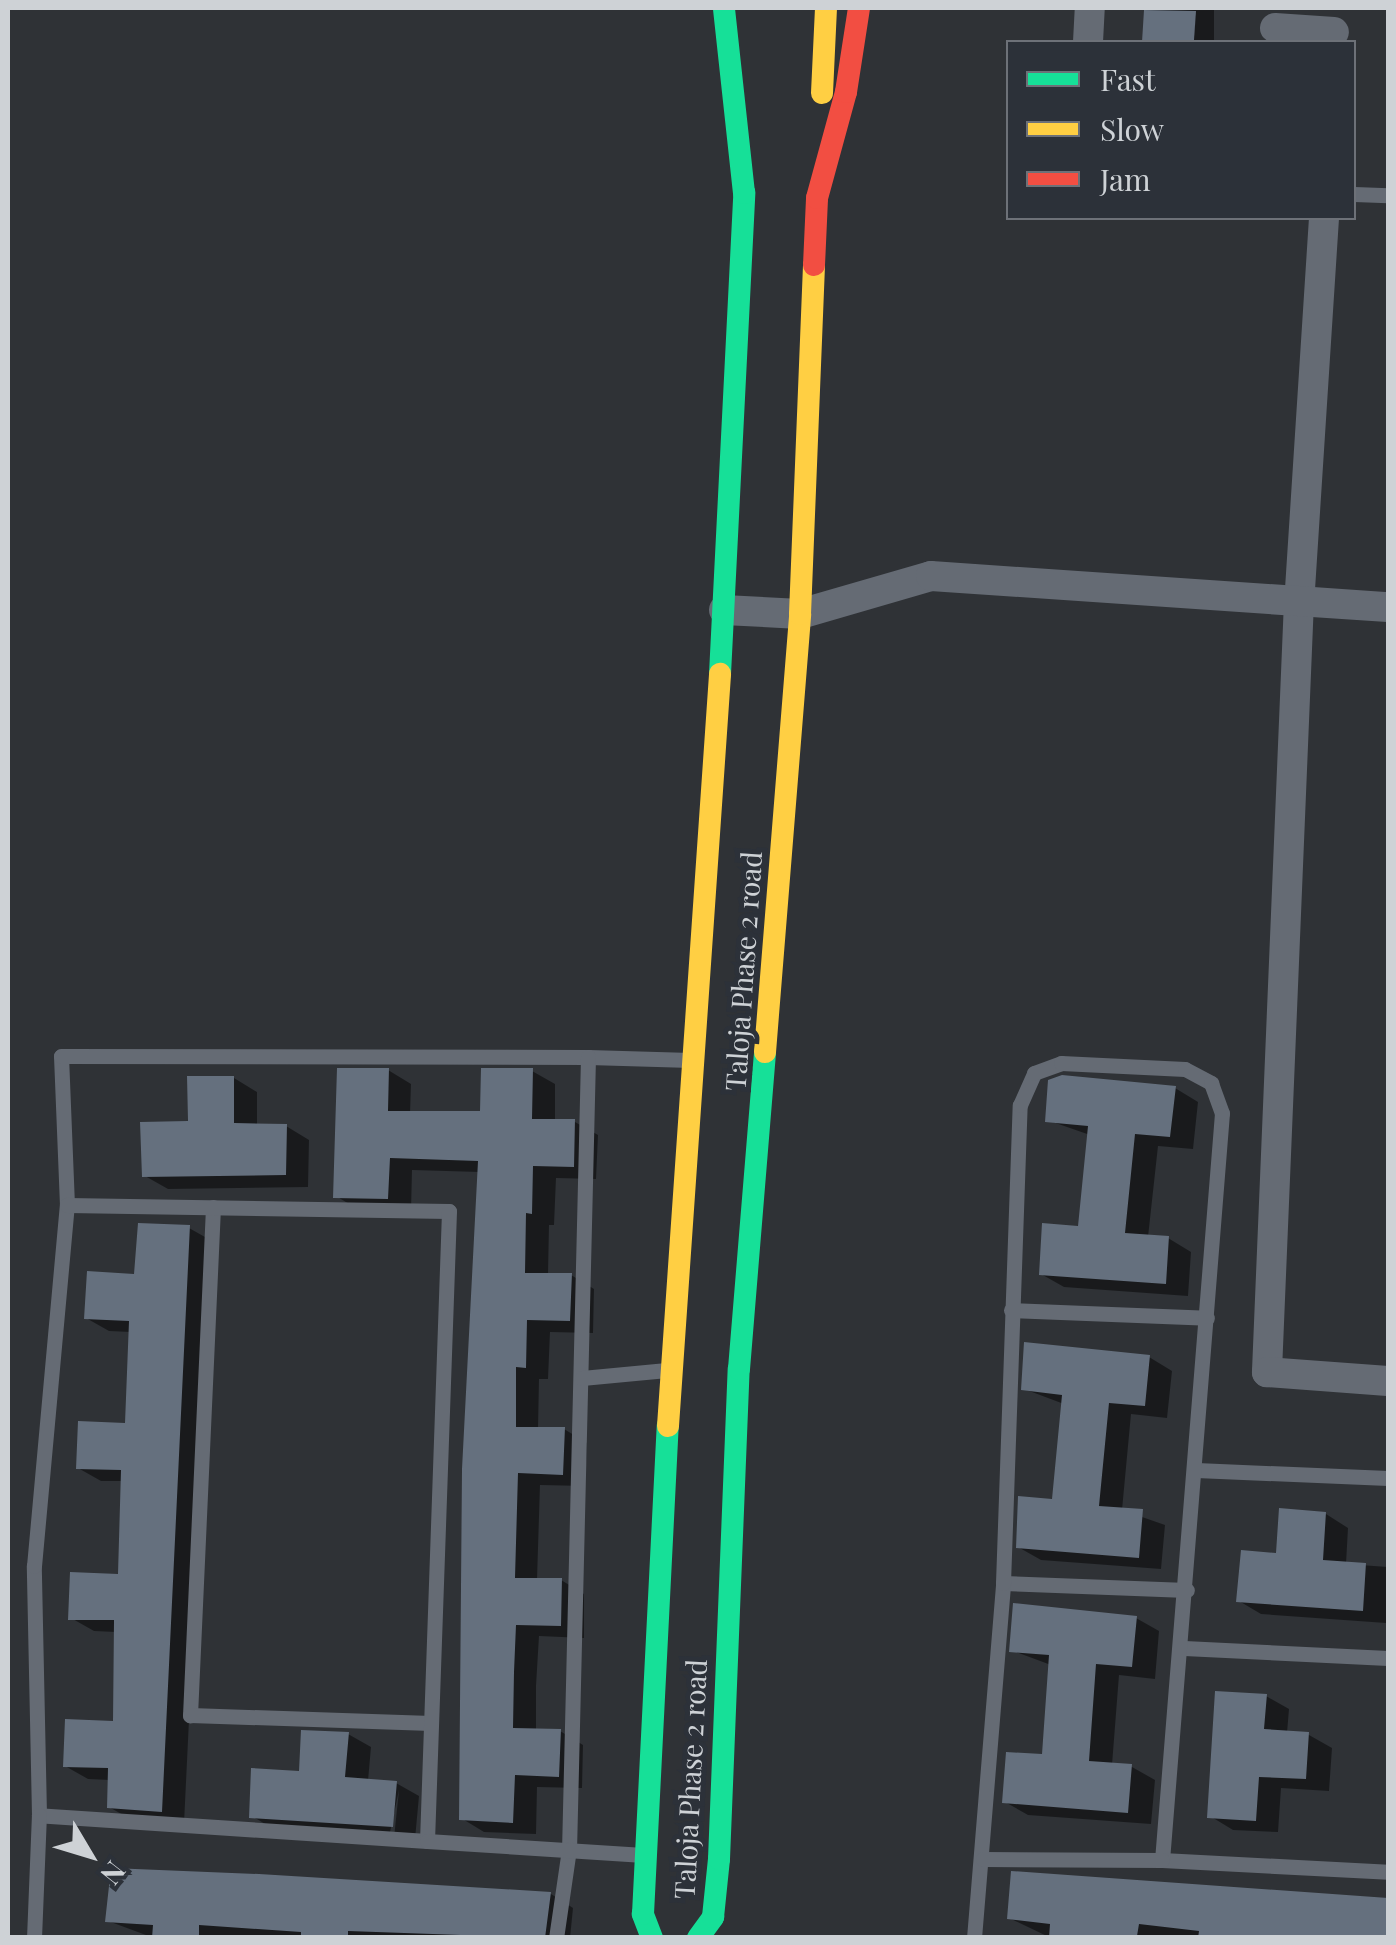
<!DOCTYPE html>
<style>
body{margin:0}
#map{position:relative;width:1396px;height:1945px;overflow:hidden;background:#2f3236;font-family:"Playfair Display",serif}
div>[style]{position:absolute}
.shadow>*{inset:0;background:#0007;transform-origin:0 0}
.building>*{inset:0;background:#65707e}
.lane>*{height:15px;margin:-7.5px;padding:0 7.5px;transform-origin:7.5px;border-radius:7.5px;background:#656b74}
.street>*{height:30px;margin:-15px;padding:0 15px;transform-origin:15px;border-radius:15px;background:#656b74}
.fast>*{height:22px;margin:-11px;padding:0 11px;transform-origin:11px;border-radius:11px;background:#16e098}
.slow>*{height:22px;margin:-11px;padding:0 11px;transform-origin:11px;border-radius:11px;background:#ffcf43}
.jam>*{height:22px;margin:-11px;padding:0 11px;transform-origin:11px;border-radius:11px;background:#f24e42}
span{translate:-50% -50%;white-space:nowrap;text-align:center;line-height:1.15;-webkit-text-stroke:10px #2c3139;paint-order:stroke}
.street-label{font-size:28px;color:#ced2d6}
.frame{position:absolute;inset:0;border:10px solid #ced2d6;pointer-events:none}
.legend{position:absolute;left:1006px;top:40px;width:350px;height:180px;box-sizing:border-box;background:#2c3139;border:2px solid #6d7178;margin:0;padding:12px 18px;list-style:none;font-size:30px;color:#ced2d6}
.legend li{display:flex;align-items:center;gap:20px;height:50px}
.legend b{width:50px;border:2px solid #6d7178}
.north{position:absolute;left:40px;top:1805px;width:100px;height:100px;-webkit-text-stroke:8px #2c3139;paint-order:stroke;rotate:128deg;font-size:28px;font-weight:700;line-height:40px;text-align:center;color:#ced2d6}
.north::after{content:'';display:block;margin:auto;width:35px;height:45px;background:#ced2d6;clip-path:polygon(50% 0,100% 100%,50% 72%,0 100%)}
</style>
<div id="map">
<div class="shadow">
<i style="left:1146px;top:8px;width:68px;height:34px"></i>
<i style="clip-path:polygon(388px 1070px,411px 1084px,410px 1114px,483px 1114px,532px 1071px,555px 1084px,555px 1122px,575px 1122px,598px 1135px,596px 1179px,556px 1178px,554px 1225px,549px 1225px,548px 1275px,571px 1275px,594px 1289px,593px 1333px,550px 1332px,548px 1379px,539px 1379px,538px 1429px,564px 1429px,587px 1443px,585px 1486px,540px 1485px,537px 1580px,561px 1580px,584px 1594px,584px 1638px,539px 1636px,536px 1686px,536px 1731px,560px 1731px,583px 1745px,582px 1788px,537px 1787px,536px 1834px,484px 1832px,461px 1818px,480px 1172px,412px 1170px,411px 1211px,359px 1210px,336px 1196px)"></i>
<i style="clip-path:polygon(234px 1078px,257px 1092px,257px 1126px,286px 1126px,309px 1140px,308px 1187px,168px 1189px,145px 1176px)"></i>
<i style="clip-path:polygon(1175px 1088px,1198px 1102px,1193px 1149px,1158px 1146px,1148px 1237px,1168px 1238px,1191px 1252px,1188px 1296px,1064px 1287px,1041px 1274px,1080px 1229px,1090px 1135px,1047px 1120px)"></i>
<i style="clip-path:polygon(189px 1228px,212px 1241px,184px 1824px,132px 1820px,109px 1807px,110px 1780px,88px 1779px,65px 1766px,115px 1724px,116px 1632px,94px 1631px,71px 1618px,120px 1576px,123px 1481px,101px 1481px,78px 1468px,128px 1426px,131px 1332px,109px 1331px,86px 1318px)"></i>
<i style="clip-path:polygon(1149px 1357px,1172px 1371px,1167px 1418px,1131px 1414px,1122px 1510px,1165px 1525px,1161px 1569px,1041px 1560px,1018px 1547px,1055px 1502px,1064px 1404px,1024px 1389px)"></i>
<i style="clip-path:polygon(1326px 1514px,1348px 1528px,1346px 1564px,1388px 1567px,1386px 1623px,1261px 1614px,1239px 1601px)"></i>
<i style="clip-path:polygon(1136px 1618px,1159px 1631px,1155px 1679px,1119px 1675px,1112px 1765px,1132px 1767px,1155px 1780px,1151px 1824px,1028px 1815px,1005px 1802px,1044px 1757px,1051px 1665px,1011px 1650px)"></i>
<i style="clip-path:polygon(1266px 1696px,1289px 1709px,1287px 1733px,1309px 1735px,1332px 1748px,1329px 1791px,1281px 1788px,1278px 1832px,1233px 1830px,1210px 1816px)"></i>
<i style="clip-path:polygon(348px 1734px,371px 1747px,368px 1781px,396px 1783px,419px 1796px,415px 1839px,394px 1838px,399px 1790px,389px 1837px,275px 1830px,252px 1816px)"></i>
<i style="clip-path:polygon(1013px 1873px,1388px 1900px,1388px 1938px,1051px 1938px,1009px 1918px)"></i>
<i style="clip-path:polygon(551px 1894px,573px 1908px,570px 1938px,154px 1938px,108px 1921px)"></i>
</div>
<div class="building">
<i style="clip-path:polygon(1144px 10px,1196px 11px,1194px 40px,1142px 42px)"></i>
<i style="clip-path:polygon(337px 1068px,389px 1068px,388px 1111px,480px 1111px,481px 1068px,533px 1068px,532px 1119px,575px 1119px,574px 1167px,533px 1166px,532px 1214px,526px 1213px,525px 1273px,572px 1273px,570px 1321px,527px 1320px,526px 1368px,516px 1367px,516px 1427px,565px 1427px,563px 1475px,518px 1473px,515px 1578px,562px 1578px,561px 1626px,516px 1625px,514px 1672px,513px 1728px,561px 1729px,559px 1777px,515px 1775px,513px 1823px,459px 1820px,462px 1469px,478px 1161px,390px 1158px,388px 1199px,333px 1198px)"></i>
<i style="clip-path:polygon(1062px 1075px,1176px 1086px,1170px 1137px,1135px 1134px,1125px 1233px,1169px 1236px,1166px 1284px,1039px 1275px,1042px 1223px,1078px 1226px,1088px 1126px,1045px 1122px,1048px 1080px)"></i>
<i style="clip-path:polygon(187px 1076px,234px 1076px,234px 1123px,287px 1124px,286px 1175px,142px 1177px,140px 1122px,188px 1121px)"></i>
<i style="clip-path:polygon(138px 1223px,190px 1225px,162px 1812px,107px 1808px,108px 1768px,63px 1767px,65px 1719px,113px 1721px,114px 1620px,68px 1620px,70px 1572px,118px 1574px,121px 1470px,76px 1469px,78px 1421px,125px 1423px,129px 1321px,84px 1319px,87px 1271px,134px 1274px)"></i>
<i style="clip-path:polygon(1024px 1342px,1150px 1355px,1145px 1406px,1109px 1403px,1099px 1506px,1143px 1509px,1139px 1558px,1016px 1548px,1018px 1496px,1052px 1499px,1062px 1395px,1021px 1390px)"></i>
<i style="clip-path:polygon(1279px 1508px,1326px 1512px,1323px 1560px,1366px 1563px,1363px 1611px,1236px 1602px,1241px 1550px,1276px 1553px)"></i>
<i style="clip-path:polygon(1013px 1603px,1137px 1616px,1132px 1667px,1096px 1664px,1089px 1761px,1132px 1764px,1128px 1813px,1002px 1803px,1006px 1752px,1042px 1754px,1049px 1655px,1009px 1652px)"></i>
<i style="clip-path:polygon(1215px 1691px,1267px 1694px,1264px 1729px,1309px 1732px,1306px 1779px,1259px 1777px,1256px 1821px,1207px 1818px)"></i>
<i style="clip-path:polygon(301px 1730px,349px 1732px,345px 1777px,397px 1781px,393px 1827px,249px 1818px,251px 1768px,299px 1771px)"></i>
<i style="clip-path:polygon(111px 1868px,259px 1874px,551px 1892px,545px 1938px,348px 1931px,348px 1938px,301px 1938px,301px 1932px,199px 1925px,199px 1938px,152px 1938px,153px 1925px,105px 1922px)"></i>
<i style="clip-path:polygon(1011px 1871px,1388px 1898px,1388px 1938px,1198px 1938px,1199px 1931px,1139px 1924px,1137px 1936px,1049px 1938px,1050px 1924px,1007px 1919px)"></i>
</div>
<div class="lane">
<i style="left:1354px;top:194px;width:34px;rotate:2deg"></i>
<i style="left:588px;top:1057px;width:103px;rotate:1.7deg"></i>
<i style="left:67px;top:1205px;width:149px;rotate:-92.3deg"></i>
<i style="left:61px;top:1056px;width:527px;rotate:0.11deg"></i>
<i style="left:588px;top:1057px;width:792px;rotate:91.37deg"></i>
<i style="left:569px;top:1849px;width:90px;rotate:98.3deg"></i>
<i style="left:213px;top:1207px;width:509px;rotate:92.59deg"></i>
<i style="left:190px;top:1715px;width:241px;rotate:1.9deg"></i>
<i style="left:1011px;top:1310px;width:196px;rotate:2.3deg"></i>
<i style="left:582px;top:1378px;width:85px;rotate:-5.4deg"></i>
<i style="left:1196px;top:1470px;width:192px;rotate:2.4deg"></i>
<i style="left:1003px;top:1583px;width:184px;rotate:2.2deg"></i>
<i style="left:1184px;top:1648px;width:204px;rotate:2.8deg"></i>
<i style="left:427px;top:1841px;width:389px;rotate:-176.2deg"></i>
<i style="left:39px;top:1815px;width:249px;rotate:-91.2deg"></i>
<i style="left:34px;top:1566px;width:363px;rotate:-84.8deg"></i>
<i style="left:67px;top:1205px;width:382px;rotate:0.9deg"></i>
<i style="left:449px;top:1211px;width:630px;rotate:92deg"></i>
<i style="left:427px;top:1841px;width:217px;rotate:3.7deg"></i>
<i style="left:1162px;top:1860px;width:226px;rotate:3deg"></i>
<i style="left:34px;top:1938px;width:123px;rotate:-87.7deg"></i>
<i style="left:974px;top:1938px;width:356px;rotate:-85.3deg"></i>
<i style="left:1003px;top:1583px;width:478px;rotate:-88deg"></i>
<i style="left:1020px;top:1105px;width:35px;rotate:-66deg"></i>
<i style="left:1034px;top:1073px;width:29px;rotate:-20deg"></i>
<i style="left:1061px;top:1063px;width:124px;rotate:2.8deg"></i>
<i style="left:1185px;top:1069px;width:30px;rotate:28deg"></i>
<i style="left:1211px;top:1083px;width:32px;rotate:70deg"></i>
<i style="left:1222px;top:1113px;width:749px;rotate:94.59deg"></i>
<i style="left:1162px;top:1860px;width:179px;rotate:-179.7deg"></i>
</div>
<div class="street">
<i style="left:1275px;top:28px;width:59px;rotate:3.9deg"></i>
<i style="left:1088px;top:42px;width:34px;rotate:-87deg"></i>
<i style="left:1324px;top:218px;width:384px;rotate:93.7deg"></i>
<i style="left:1299px;top:601px;width:772px;rotate:92.38deg"></i>
<i style="left:1267px;top:1372px;width:121px;rotate:4.3deg"></i>
<i style="left:724px;top:610px;width:76px;rotate:3deg"></i>
<i style="left:800px;top:614px;width:136px;rotate:-16.2deg"></i>
<i style="left:931px;top:576px;width:458px;rotate:3.9deg"></i>
</div>
<div class="fast">
<i style="left:720px;top:674px;width:482px;rotate:-87.1deg"></i>
<i style="left:744px;top:193px;width:186px;rotate:-96.2deg"></i>
<i style="left:652px;top:1938px;width:26px;rotate:-111deg"></i>
<i style="left:643px;top:1914px;width:489px;rotate:-87.1deg"></i>
<i style="left:698px;top:1938px;width:26px;rotate:-54deg"></i>
<i style="left:713px;top:1917px;width:58px;rotate:-84.1deg"></i>
<i style="left:719px;top:1859px;width:490px;rotate:-87.7deg"></i>
<i style="left:739px;top:1369px;width:318px;rotate:-85.3deg"></i>
</div>
<div class="slow">
<i style="left:822px;top:93px;width:85px;rotate:-87.3deg"></i>
<i style="left:765px;top:1052px;width:439px;rotate:-85.4deg"></i>
<i style="left:800px;top:614px;width:349px;rotate:-87.7deg"></i>
<i style="left:668px;top:1426px;width:754px;rotate:-86.04deg"></i>
</div>
<div class="jam">
<i style="left:814px;top:265px;width:67px;rotate:-87.4deg"></i>
<i style="left:817px;top:198px;width:110px;rotate:-74.7deg"></i>
<i style="left:846px;top:92px;width:85px;rotate:-81.2deg"></i>
</div>
<div class="street-label">
<span style="left:743px;top:971px;rotate:-86deg">Taloja Phase 2 road</span>
<span style="left:690px;top:1779px;rotate:-87deg">Taloja Phase 2 road</span>
</div>
<div class="frame"></div>
<ul class="legend">
<li><b style="height:12px;background:#16e098"></b>Fast</li>
<li><b style="height:12px;background:#ffcf43"></b>Slow</li>
<li><b style="height:12px;background:#f24e42"></b>Jam</li>
</ul>
<div class="north">N</div>
</div>
